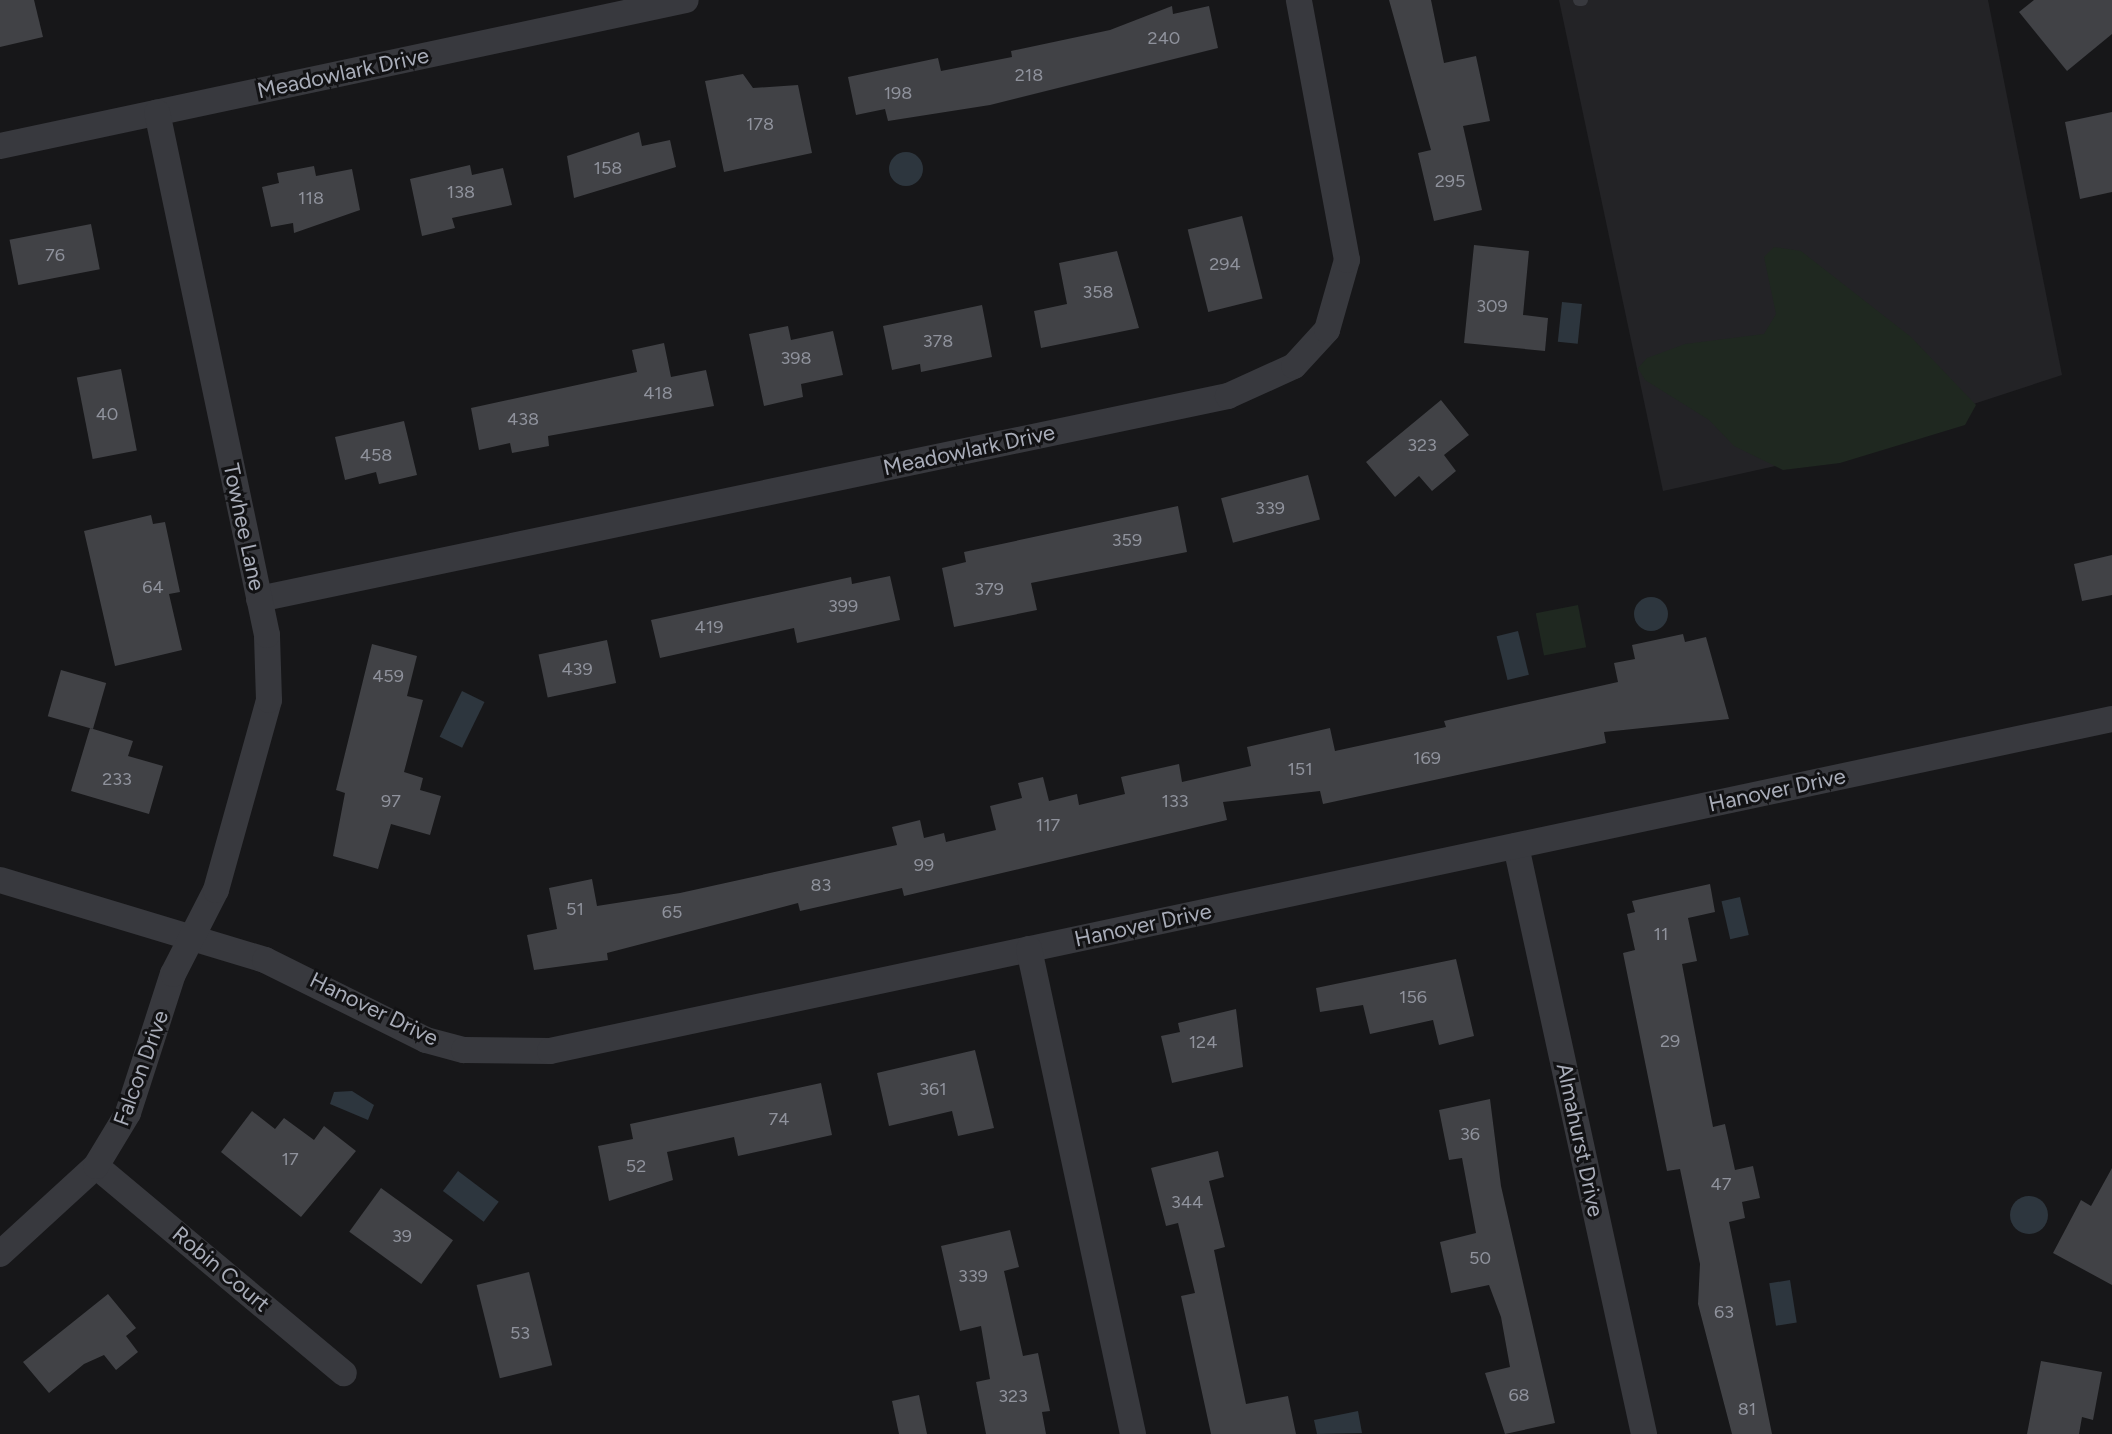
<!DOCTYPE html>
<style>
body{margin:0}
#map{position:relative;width:2112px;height:1434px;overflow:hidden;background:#171719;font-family:Figtree,sans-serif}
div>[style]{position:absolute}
.built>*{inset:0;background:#232326}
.green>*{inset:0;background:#1f2820;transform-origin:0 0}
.water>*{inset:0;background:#2d363e;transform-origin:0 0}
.round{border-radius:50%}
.building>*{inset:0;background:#414246;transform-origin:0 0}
.service>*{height:12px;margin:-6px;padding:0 6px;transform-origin:6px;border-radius:6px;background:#38393e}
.minor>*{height:26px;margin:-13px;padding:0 13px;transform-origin:13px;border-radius:13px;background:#38393e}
span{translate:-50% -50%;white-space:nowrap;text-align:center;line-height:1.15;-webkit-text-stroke:6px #121214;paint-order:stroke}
.number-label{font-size:18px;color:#8f929c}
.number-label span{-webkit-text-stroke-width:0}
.street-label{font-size:22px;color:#a9adb9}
</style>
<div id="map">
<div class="built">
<i style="clip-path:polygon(1559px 0,1988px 0,2062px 375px,1802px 460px,1663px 491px)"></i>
</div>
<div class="green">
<i style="clip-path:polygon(1774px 247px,1801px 251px,1911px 337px,1976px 405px,1965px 425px,1840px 463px,1783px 470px,1734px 446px,1709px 420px,1645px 380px,1638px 368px,1647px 358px,1685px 344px,1764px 334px,1776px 314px,1764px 257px)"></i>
<i style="left:1578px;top:605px;width:43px;height:43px;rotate:79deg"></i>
</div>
<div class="water">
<i class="round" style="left:889px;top:152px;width:34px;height:34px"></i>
<i style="left:1562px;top:302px;width:20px;height:40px;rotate:6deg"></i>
<i class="round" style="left:1634px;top:597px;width:34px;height:34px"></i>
<i style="left:1518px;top:631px;width:45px;height:22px;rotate:76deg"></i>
<i style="left:462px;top:691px;width:25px;height:51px;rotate:26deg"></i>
<i style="left:1740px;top:897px;width:39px;height:19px;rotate:77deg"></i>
<i style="clip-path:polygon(352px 1091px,374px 1105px,368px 1120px,330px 1104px,334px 1092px)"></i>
<i style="left:458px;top:1171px;width:51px;height:25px;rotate:37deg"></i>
<i class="round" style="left:2010px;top:1196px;width:38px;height:38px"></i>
<i style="left:1790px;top:1280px;width:43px;height:21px;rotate:81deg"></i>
<i style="clip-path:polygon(1358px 1411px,1362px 1433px,1317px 1434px,1314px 1420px)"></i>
</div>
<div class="building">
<i style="clip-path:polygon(0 0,34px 0,43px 37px,0 47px)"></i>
<i style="clip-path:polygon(1389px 0,1431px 0,1444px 63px,1476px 56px,1490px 121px,1463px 126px,1482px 210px,1434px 221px,1418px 153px,1431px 150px)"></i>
<i style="clip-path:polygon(2034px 0,2112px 0,2112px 34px,2067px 71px,2019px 12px)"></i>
<i style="clip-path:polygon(1172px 6px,1173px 14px,1209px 6px,1218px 48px,990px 105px,888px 121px,885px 109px,856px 115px,848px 77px,938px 58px,941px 71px,1012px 57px,1011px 51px,1110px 30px)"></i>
<i style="clip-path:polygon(743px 74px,753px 88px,798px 85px,812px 153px,724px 172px,705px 81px)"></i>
<i style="clip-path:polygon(2112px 112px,2112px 192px,2080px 199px,2065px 122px)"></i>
<i style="clip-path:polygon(639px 132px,642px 146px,670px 140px,676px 167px,574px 198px,567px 156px)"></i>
<i style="clip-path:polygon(470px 165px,472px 175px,503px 168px,512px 205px,452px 218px,455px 228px,422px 236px,410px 179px)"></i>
<i style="clip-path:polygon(314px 166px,316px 176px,352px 169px,360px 210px,294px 233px,293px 223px,271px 227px,262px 187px,279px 183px,277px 173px)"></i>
<i style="left:1242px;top:216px;width:85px;height:56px;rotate:76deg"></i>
<i style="left:91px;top:224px;width:46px;height:83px;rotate:79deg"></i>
<i style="clip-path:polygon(1474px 245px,1529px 251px,1523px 315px,1548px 318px,1545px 351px,1464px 343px)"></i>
<i style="clip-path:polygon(1117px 251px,1139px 328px,1041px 348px,1034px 311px,1067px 304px,1059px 263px)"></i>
<i style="clip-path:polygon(982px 305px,992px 357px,921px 372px,920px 364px,892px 370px,883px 326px)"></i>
<i style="clip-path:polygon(788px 326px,791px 340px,833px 331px,843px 375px,801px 384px,803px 397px,764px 406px,749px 334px)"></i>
<i style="clip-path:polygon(664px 343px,671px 377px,706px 370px,714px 406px,548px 436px,549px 446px,512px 453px,510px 443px,479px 450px,471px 408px,637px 372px,632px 350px)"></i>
<i style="left:121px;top:369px;width:83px;height:45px;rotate:79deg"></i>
<i style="clip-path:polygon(1441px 400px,1469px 435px,1444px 455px,1456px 471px,1432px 491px,1419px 476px,1395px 497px,1366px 462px)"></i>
<i style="clip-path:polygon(404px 421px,417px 475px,379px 484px,376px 472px,345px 480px,335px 437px)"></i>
<i style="left:1308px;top:475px;width:46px;height:90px;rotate:75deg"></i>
<i style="clip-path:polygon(1178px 506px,1187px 552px,1031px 583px,1037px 610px,954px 627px,942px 568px,966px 562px,964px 552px)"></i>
<i style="clip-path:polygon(151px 515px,153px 524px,165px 522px,180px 592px,169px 594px,182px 650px,115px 666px,84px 531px)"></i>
<i style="clip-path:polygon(2112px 555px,2112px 595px,2082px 601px,2074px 564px)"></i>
<i style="clip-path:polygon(890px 576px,900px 620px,797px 643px,794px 628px,660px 658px,651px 620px,851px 577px,852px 584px)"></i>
<i style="clip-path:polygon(1683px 634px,1685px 642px,1706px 637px,1729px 719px,1604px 732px,1606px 743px,1323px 804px,1320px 791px,1223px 802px,1227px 820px,904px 896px,902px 888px,800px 911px,798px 903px,607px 953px,608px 960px,534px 970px,527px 935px,557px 929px,549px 888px,592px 879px,597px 906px,680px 893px,897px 845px,892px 827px,920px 820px,924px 838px,944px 833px,946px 842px,996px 830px,990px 806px,1022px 798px,1018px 783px,1043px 777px,1049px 801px,1077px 794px,1079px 805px,1125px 794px,1121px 777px,1179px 764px,1182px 782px,1251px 766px,1247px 747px,1330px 728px,1335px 751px,1446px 727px,1444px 721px,1618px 682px,1614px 663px,1635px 659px,1632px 645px)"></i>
<i style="left:607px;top:640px;width:44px;height:70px;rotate:78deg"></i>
<i style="clip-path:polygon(372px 644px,417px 656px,407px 696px,423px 700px,404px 772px,423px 778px,420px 790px,441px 796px,430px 835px,391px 824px,378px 869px,333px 856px,345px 793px,336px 790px)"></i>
<i style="left:61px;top:670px;width:47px;height:48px;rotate:16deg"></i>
<i style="clip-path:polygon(90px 728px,133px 741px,128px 756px,163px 766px,149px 814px,71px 791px)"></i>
<i style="clip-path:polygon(1710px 884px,1715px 912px,1688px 918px,1697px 961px,1682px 964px,1713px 1127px,1725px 1124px,1735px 1170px,1753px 1166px,1760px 1198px,1742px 1202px,1745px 1218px,1729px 1222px,1772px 1434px,1732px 1434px,1698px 1304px,1700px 1264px,1680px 1169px,1667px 1171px,1623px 953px,1635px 950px,1627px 914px,1635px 912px,1632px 901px)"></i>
<i style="clip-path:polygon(1456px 959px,1474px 1036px,1439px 1045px,1433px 1020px,1370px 1034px,1363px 1005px,1320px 1012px,1316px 988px)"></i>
<i style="clip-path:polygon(1236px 1009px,1243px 1067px,1172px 1083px,1161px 1036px,1180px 1032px,1178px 1023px)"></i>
<i style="clip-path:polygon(975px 1050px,994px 1128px,958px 1136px,952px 1111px,889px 1126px,877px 1073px)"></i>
<i style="clip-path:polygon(821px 1083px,832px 1135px,738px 1156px,734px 1137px,667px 1152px,673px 1180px,609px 1201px,598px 1146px,633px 1139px,630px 1124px)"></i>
<i style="clip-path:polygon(1490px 1099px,1501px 1186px,1555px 1423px,1505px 1434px,1485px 1373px,1510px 1367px,1501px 1317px,1489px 1285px,1451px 1293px,1440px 1242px,1476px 1233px,1462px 1158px,1449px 1160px,1439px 1110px)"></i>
<i style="clip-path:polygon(252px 1111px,275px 1129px,284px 1118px,314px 1140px,324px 1126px,356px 1151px,301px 1217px,221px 1152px)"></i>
<i style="clip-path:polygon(1218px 1151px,1224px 1177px,1209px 1181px,1225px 1247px,1214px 1250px,1246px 1404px,1288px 1396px,1296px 1434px,1211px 1434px,1181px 1296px,1195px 1293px,1178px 1223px,1166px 1226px,1151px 1168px)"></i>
<i style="clip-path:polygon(2112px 1168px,2112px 1285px,2053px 1253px,2081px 1200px,2091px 1206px)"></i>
<i style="left:381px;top:1188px;width:89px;height:54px;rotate:36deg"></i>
<i style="clip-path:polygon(1010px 1230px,1019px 1267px,1004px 1271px,1023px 1356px,1038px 1353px,1050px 1411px,1042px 1412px,1046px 1434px,986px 1434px,976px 1382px,990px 1379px,981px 1326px,960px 1331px,941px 1246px)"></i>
<i style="left:529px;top:1272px;width:96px;height:54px;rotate:76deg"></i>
<i style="clip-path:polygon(108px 1294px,136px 1328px,126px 1336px,138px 1352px,116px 1370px,104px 1355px,84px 1364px,49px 1393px,23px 1362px)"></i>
<i style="clip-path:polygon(2041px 1361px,2102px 1372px,2093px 1420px,2082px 1417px,2079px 1434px,2027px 1434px)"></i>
<i style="clip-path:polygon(919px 1395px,927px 1434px,899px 1434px,892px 1401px)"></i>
</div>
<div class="service">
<i style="left:1579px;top:0;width:3px"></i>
</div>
<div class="minor">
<i style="left:0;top:146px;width:701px;rotate:-12.01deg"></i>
<i style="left:259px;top:599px;width:990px;rotate:-11.83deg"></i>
<i style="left:1228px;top:396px;width:72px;rotate:-24.4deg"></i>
<i style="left:1294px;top:366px;width:49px;rotate:-47.5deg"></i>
<i style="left:1327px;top:330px;width:73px;rotate:-74.1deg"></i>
<i style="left:1347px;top:260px;width:264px;rotate:-100.5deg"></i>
<i style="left:1516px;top:846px;width:602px;rotate:77.72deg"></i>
<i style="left:0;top:880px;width:277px;rotate:16.8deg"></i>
<i style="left:265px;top:960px;width:180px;rotate:26.4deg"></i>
<i style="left:426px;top:1040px;width:39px;rotate:15deg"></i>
<i style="left:464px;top:1050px;width:86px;rotate:0.7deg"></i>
<i style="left:550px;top:1051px;width:1597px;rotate:-12deg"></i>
<i style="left:1029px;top:949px;width:496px;rotate:77.9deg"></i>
<i style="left:96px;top:1166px;width:323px;rotate:39.9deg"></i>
<i style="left:0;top:1254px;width:130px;rotate:-42.5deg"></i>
<i style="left:96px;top:1166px;width:62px;rotate:-58.9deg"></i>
<i style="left:128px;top:1113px;width:146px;rotate:-72.1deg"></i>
<i style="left:173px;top:974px;width:94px;rotate:-62.9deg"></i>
<i style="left:216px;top:890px;width:197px;rotate:-74.4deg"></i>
<i style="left:269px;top:700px;width:65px;rotate:-91.8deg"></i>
<i style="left:267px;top:635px;width:534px;rotate:-101.88deg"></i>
</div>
<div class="number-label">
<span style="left:1164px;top:38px">240</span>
<span style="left:1029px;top:75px">218</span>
<span style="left:898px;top:93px">198</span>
<span style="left:760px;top:124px">178</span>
<span style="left:608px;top:168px">158</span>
<span style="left:1450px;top:181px">295</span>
<span style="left:461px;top:192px">138</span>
<span style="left:311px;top:198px">118</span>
<span style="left:55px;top:255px">76</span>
<span style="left:1225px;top:264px">294</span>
<span style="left:1098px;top:292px">358</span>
<span style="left:1492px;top:306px">309</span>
<span style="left:938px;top:341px">378</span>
<span style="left:796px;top:358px">398</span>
<span style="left:658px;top:393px">418</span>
<span style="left:107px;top:414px">40</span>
<span style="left:523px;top:419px">438</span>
<span style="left:1422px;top:445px">323</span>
<span style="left:376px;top:455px">458</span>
<span style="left:1270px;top:508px">339</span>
<span style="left:1127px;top:540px">359</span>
<span style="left:153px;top:587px">64</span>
<span style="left:989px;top:589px">379</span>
<span style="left:843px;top:606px">399</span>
<span style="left:709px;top:627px">419</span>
<span style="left:577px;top:669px">439</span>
<span style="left:388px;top:676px">459</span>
<span style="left:1427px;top:758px">169</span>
<span style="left:1300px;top:769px">151</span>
<span style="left:117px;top:779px">233</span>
<span style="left:391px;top:801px">97</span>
<span style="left:1175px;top:801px">133</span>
<span style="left:1048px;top:825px">117</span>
<span style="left:924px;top:865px">99</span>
<span style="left:821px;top:885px">83</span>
<span style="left:575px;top:909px">51</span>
<span style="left:672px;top:912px">65</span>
<span style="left:1661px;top:934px">11</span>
<span style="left:1413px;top:997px">156</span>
<span style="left:1670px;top:1041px">29</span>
<span style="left:1203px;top:1042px">124</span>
<span style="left:933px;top:1089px">361</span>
<span style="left:779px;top:1119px">74</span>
<span style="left:1470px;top:1134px">36</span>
<span style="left:290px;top:1159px">17</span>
<span style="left:636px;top:1166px">52</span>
<span style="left:1721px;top:1184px">47</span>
<span style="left:1187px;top:1202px">344</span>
<span style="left:402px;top:1236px">39</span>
<span style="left:1480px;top:1258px">50</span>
<span style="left:973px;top:1276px">339</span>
<span style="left:1724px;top:1312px">63</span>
<span style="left:520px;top:1333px">53</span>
<span style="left:1519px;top:1395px">68</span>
<span style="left:1013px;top:1396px">323</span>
<span style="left:1747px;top:1409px">81</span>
</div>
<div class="street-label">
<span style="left:343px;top:73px;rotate:-12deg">Meadowlark Drive</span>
<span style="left:969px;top:450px;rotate:-12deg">Meadowlark Drive</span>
<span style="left:244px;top:527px;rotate:78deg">Towhee Lane</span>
<span style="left:1777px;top:790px;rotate:-12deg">Hanover Drive</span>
<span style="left:1143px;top:925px;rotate:-12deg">Hanover Drive</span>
<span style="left:374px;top:1009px;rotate:26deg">Hanover Drive</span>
<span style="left:141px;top:1068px;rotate:-70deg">Falcon Drive</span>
<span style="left:1580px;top:1140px;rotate:78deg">Almahurst Drive</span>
<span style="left:221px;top:1269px;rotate:40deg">Robin Court</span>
</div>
</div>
